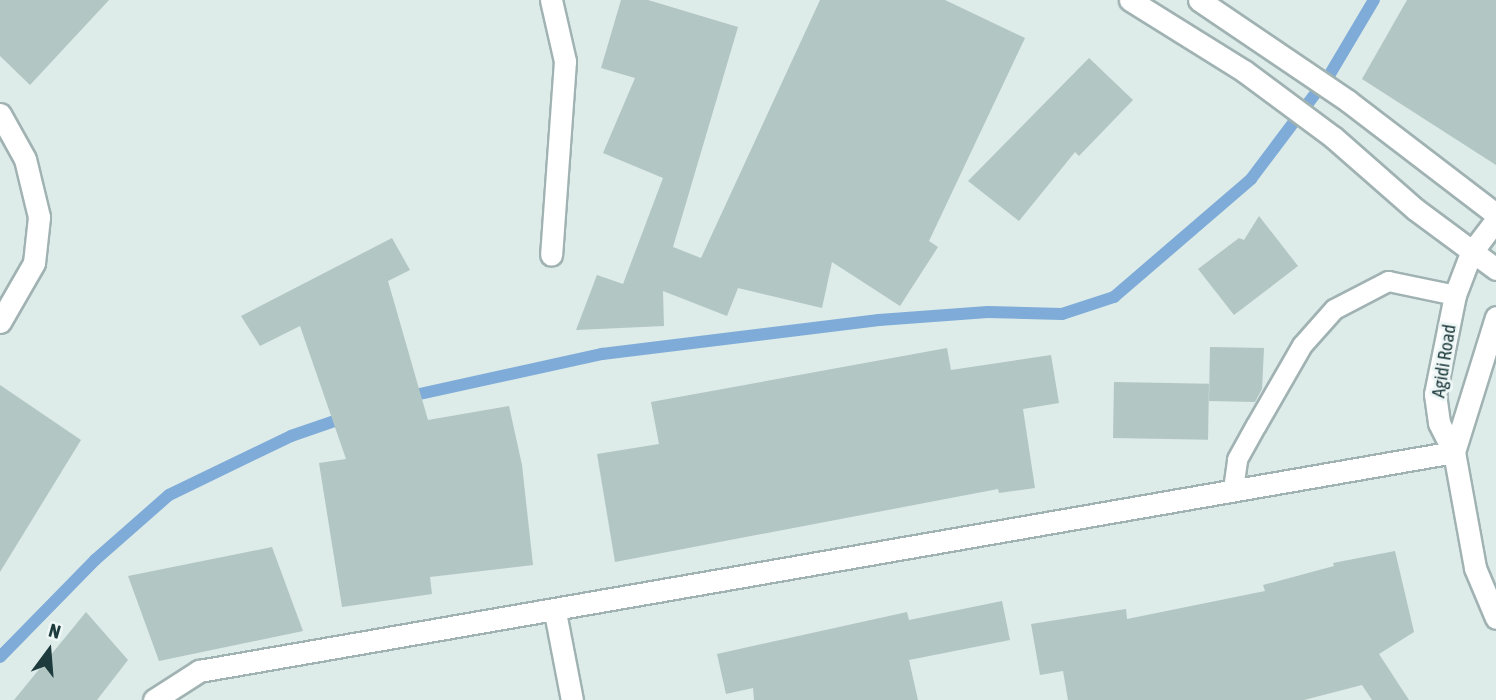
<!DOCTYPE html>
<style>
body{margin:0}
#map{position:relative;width:1496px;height:700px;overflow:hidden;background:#ddebe9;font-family:"Asap Condensed",sans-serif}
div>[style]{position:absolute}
.stream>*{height:12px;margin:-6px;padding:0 6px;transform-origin:6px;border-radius:6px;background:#7eabd7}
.building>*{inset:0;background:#b2c6c3;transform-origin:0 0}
.roads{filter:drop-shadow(2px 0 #a0b2b2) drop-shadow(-2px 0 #a0b2b2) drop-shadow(0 2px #a0b2b2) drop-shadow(0 -2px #a0b2b2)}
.lane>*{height:19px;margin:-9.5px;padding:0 9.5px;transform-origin:9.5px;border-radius:9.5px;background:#fff}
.street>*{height:21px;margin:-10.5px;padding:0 10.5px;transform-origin:10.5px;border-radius:10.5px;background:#fff}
.secondary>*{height:21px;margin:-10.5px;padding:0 10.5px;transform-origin:10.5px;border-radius:10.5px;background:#fff}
span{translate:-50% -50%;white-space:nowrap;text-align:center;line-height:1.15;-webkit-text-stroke:6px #eef7f6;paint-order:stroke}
.street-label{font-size:19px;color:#1d3a3c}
.north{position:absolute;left:14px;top:616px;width:70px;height:70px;-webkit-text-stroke:5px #eef7f6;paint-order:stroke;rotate:16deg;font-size:19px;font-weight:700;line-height:28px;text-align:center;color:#1d3a3c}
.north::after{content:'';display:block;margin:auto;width:24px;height:32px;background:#1d3a3c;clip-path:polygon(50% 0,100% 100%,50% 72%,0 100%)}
</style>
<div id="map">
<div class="stream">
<i style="left:406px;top:397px;width:201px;rotate:-12.4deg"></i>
<i style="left:602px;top:354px;width:279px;rotate:-7deg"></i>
<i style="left:879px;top:320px;width:109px;rotate:-4.2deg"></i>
<i style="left:988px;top:312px;width:74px;rotate:1.5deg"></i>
<i style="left:1062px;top:314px;width:55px;rotate:-18.1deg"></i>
<i style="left:1114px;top:297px;width:181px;rotate:-40.7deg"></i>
<i style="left:1251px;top:179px;width:131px;rotate:-53deg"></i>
<i style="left:1330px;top:74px;width:86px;rotate:-59.3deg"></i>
<i style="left:0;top:657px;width:136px;rotate:-45.6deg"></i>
<i style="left:95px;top:560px;width:98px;rotate:-41.3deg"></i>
<i style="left:169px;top:495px;width:136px;rotate:-25.8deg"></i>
<i style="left:291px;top:436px;width:61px;rotate:-19deg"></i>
</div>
<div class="building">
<i style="clip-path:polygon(0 0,109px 0,30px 85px,0 56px)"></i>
<i style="clip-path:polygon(621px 0,648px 0,738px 27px,673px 247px,701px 258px,820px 0,945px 0,1025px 38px,929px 241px,938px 247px,900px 306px,832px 262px,822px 308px,738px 288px,727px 316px,663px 291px,664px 326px,576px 330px,597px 275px,623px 284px,663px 178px,603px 153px,635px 78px,601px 68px)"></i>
<i style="clip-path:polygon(1407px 0,1496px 0,1496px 165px,1362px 79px)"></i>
<i style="clip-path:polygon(1089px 58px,1133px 100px,1079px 156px,1075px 152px,1019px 221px,968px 181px)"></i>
<i style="clip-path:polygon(1259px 216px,1298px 266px,1234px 315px,1198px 269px,1239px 238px,1244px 240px)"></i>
<i style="clip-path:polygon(392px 238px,410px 270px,388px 281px,428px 420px,509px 406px,522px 465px,533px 565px,430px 577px,432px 594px,342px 607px,319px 463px,346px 459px,300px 326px,260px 346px,241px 316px)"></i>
<i style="clip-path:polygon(1210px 347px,1264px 348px,1262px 389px,1255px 402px,1209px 401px)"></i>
<i style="clip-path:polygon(947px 348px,951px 370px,1051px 355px,1059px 403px,1023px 409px,1035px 488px,999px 493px,998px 489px,615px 562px,597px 454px,659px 444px,651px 402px)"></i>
<i style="left:1114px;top:382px;width:95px;height:56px;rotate:1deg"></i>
<i style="clip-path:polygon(0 385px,81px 440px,0 572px)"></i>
<i style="clip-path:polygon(272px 547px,303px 631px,159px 661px,128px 576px)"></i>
<i style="clip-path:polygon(1395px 551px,1414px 632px,1379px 654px,1409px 700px,1372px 700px,1362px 685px,1304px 700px,1068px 700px,1063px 671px,1040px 675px,1031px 624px,1126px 609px,1127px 619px,1265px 591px,1263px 585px,1334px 566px,1333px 563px)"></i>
<i style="clip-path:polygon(1002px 601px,1010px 640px,909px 660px,918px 700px,754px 700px,753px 688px,726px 694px,717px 654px,907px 612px,909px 620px)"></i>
<i style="clip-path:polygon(86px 612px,128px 660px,97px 700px,14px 700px)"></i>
</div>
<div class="roads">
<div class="lane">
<i style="left:1233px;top:489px;width:30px;rotate:-82deg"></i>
<i style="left:1237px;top:459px;width:39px;rotate:-61deg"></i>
<i style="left:1256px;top:425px;width:92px;rotate:-60.1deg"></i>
<i style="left:1302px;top:345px;width:48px;rotate:-48.4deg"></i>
<i style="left:1334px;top:309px;width:61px;rotate:-27.4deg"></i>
<i style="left:1388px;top:281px;width:68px;rotate:11.8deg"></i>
</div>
<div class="street">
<i style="left:551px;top:0;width:63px;rotate:77.1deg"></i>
<i style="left:565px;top:61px;width:194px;rotate:94.1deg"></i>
<i style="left:0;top:114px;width:51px;rotate:60.9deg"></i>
<i style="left:25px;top:159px;width:60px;rotate:76.4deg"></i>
<i style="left:39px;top:217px;width:46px;rotate:96.2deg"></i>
<i style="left:34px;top:263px;width:68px;rotate:120deg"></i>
<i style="left:555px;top:612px;width:90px;rotate:79.1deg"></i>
<i style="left:154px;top:700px;width:54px;rotate:-32.8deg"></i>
<i style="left:199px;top:671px;width:1274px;rotate:-9.9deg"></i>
</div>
<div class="secondary">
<i style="left:1130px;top:0;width:134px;rotate:31.9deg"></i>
<i style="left:1244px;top:71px;width:111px;rotate:36.6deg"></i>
<i style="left:1333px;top:137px;width:109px;rotate:41.3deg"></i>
<i style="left:1415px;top:209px;width:101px;rotate:36.5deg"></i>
<i style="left:1199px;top:0;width:180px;rotate:34.1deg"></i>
<i style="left:1348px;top:101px;width:186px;rotate:37.4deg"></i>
<i style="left:1496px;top:220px;width:41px;rotate:127.1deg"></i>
<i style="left:1471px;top:253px;width:45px;rotate:110.9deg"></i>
<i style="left:1455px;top:295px;width:101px;rotate:101.4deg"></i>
<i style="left:1435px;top:394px;width:29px;rotate:82deg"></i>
<i style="left:1439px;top:423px;width:33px;rotate:63deg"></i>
<i style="left:1454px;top:452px;width:118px;rotate:79.7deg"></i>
<i style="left:1475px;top:568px;width:54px;rotate:67.2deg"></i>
<i style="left:1454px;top:452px;width:141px;rotate:-72.7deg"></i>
</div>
</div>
<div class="street-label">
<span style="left:1444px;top:361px;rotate:-81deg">Agidi Road</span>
</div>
<div class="north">N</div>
</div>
